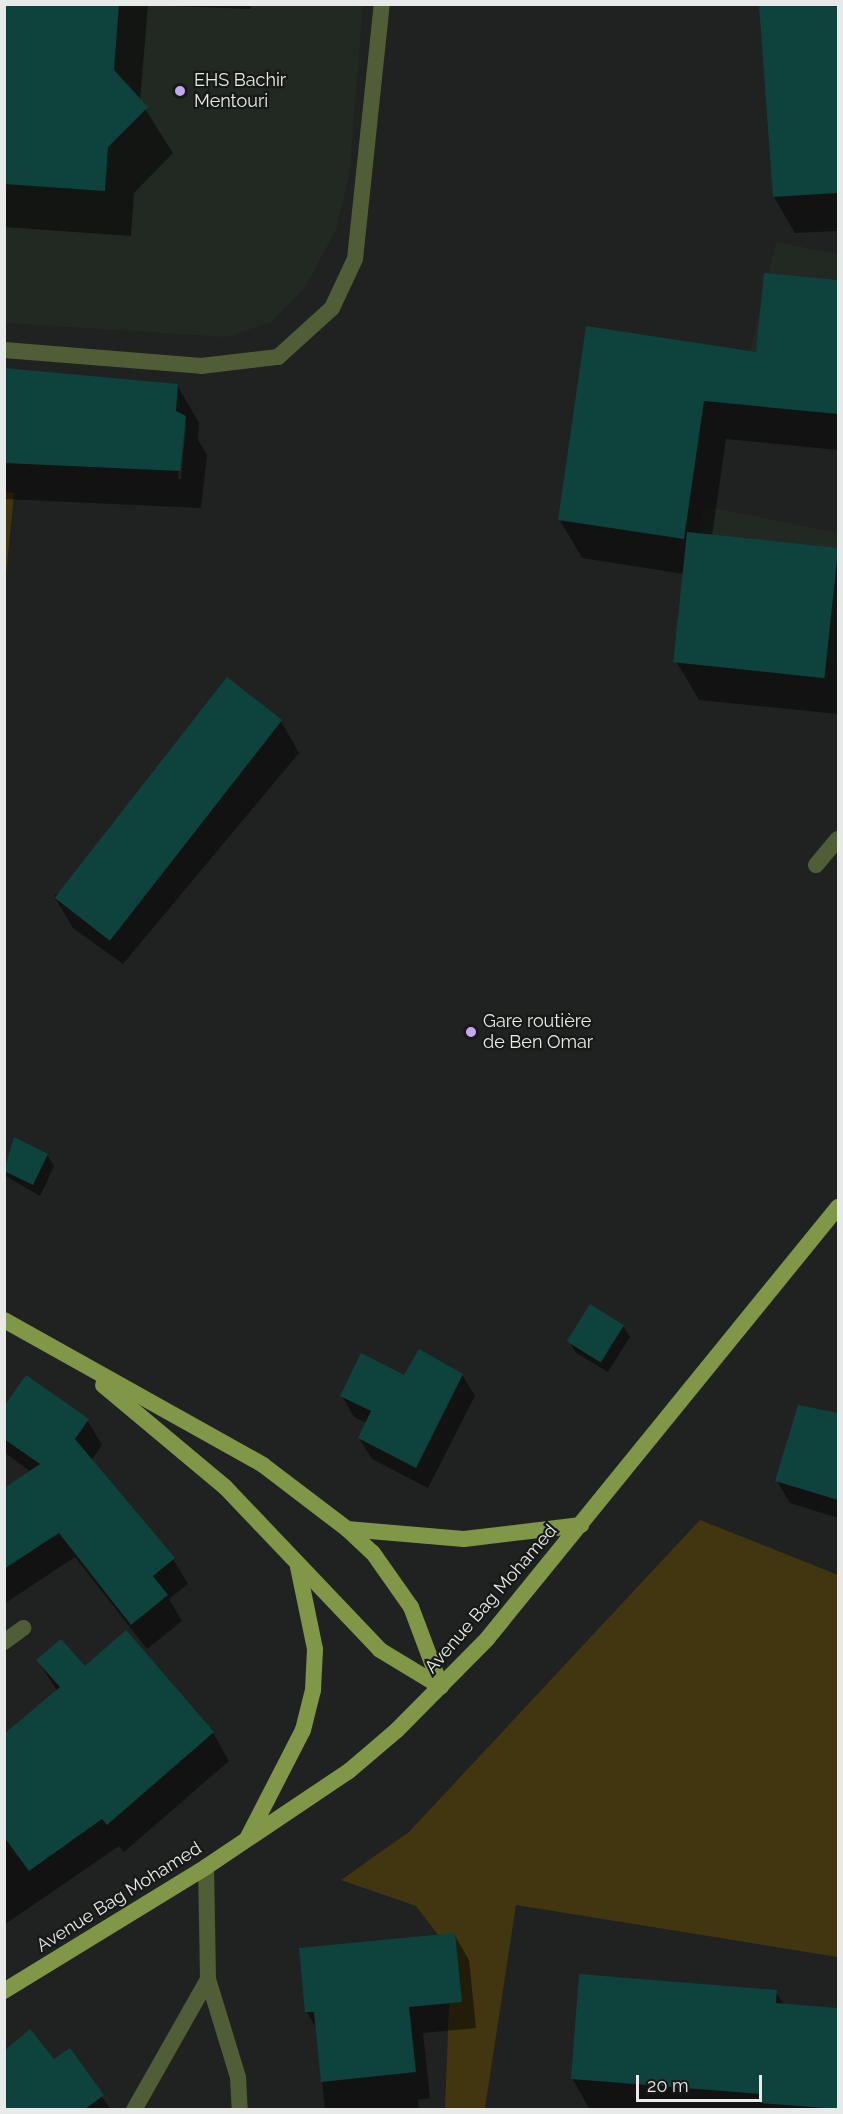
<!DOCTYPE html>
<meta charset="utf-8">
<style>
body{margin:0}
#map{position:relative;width:843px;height:2114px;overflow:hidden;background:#202221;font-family:Raleway,sans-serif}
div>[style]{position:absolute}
.built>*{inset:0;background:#222923}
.green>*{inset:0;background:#423610}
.shadow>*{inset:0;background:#0007}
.building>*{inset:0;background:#0d433c;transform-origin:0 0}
.minor>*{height:16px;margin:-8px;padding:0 8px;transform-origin:8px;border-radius:8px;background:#515d37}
.primary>*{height:16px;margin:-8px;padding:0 8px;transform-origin:8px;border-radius:8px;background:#809747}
.dots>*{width:16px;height:16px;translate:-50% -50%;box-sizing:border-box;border:3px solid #171917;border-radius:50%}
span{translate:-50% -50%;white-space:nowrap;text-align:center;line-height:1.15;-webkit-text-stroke:4.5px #171917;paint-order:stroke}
.poi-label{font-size:18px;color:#e8eae9}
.left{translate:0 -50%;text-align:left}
.street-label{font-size:18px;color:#e8eae9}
.frame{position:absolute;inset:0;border:6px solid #e8eae9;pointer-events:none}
.scale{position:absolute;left:636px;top:2075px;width:126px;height:27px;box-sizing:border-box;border:3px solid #e8eae9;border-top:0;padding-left:8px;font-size:18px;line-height:21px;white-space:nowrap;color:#e8eae9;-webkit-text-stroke:4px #171917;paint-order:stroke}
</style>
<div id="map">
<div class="built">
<i style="clip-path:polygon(4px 5px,363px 5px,349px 177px,336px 230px,304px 289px,271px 322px,227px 337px,5px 323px)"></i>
<i style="clip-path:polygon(776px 242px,838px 254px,838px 386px,746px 369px)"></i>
<i style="clip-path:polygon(704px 506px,838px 533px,838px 664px,674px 633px)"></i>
</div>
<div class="green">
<i style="clip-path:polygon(5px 492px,14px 493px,5px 585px,4px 492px)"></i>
<i style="clip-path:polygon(700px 1520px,838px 1575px,838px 1957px,516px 1905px,485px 2108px,495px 2109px,445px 2109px,451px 1952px,416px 1906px,341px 1880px,409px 1832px)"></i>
</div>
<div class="shadow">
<i style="clip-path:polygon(4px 4px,251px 4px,250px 9px,148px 5px,140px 101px,173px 153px,134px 193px,131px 236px,4px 227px)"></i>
<i style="clip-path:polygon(838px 4px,838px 231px,795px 233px,774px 197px,760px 5px)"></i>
<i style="clip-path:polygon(765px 275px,838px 282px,838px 450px,726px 439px,712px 536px,838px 549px,838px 714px,699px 700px,676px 661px,684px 574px,582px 558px,560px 520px,758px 353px)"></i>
<i style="clip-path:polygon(evenodd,4px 371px,177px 385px,199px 423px,198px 440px,207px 455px,201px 508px,4px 499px,4px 371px,184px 418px,186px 426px,181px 479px,178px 479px,184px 418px)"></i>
<i style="clip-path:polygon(281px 721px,299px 753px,123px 964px,73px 928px,54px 896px)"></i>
<i style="clip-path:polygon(15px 1139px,47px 1155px,54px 1166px,40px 1196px,4px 1175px)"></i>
<i style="clip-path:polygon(623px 1326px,630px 1337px,608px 1372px,576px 1353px,569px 1341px)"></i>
<i style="clip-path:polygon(462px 1375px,475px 1396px,428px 1488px,372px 1459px,359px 1438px,367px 1423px,354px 1417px,342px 1396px)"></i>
<i style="clip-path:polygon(799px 1407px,838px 1414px,838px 1518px,790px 1503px,777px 1481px)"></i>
<i style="clip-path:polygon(4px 1408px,87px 1420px,102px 1445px,91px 1461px,173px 1559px,188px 1584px,169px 1599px,182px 1621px,147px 1649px,75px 1557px,4px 1604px,4px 1489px,31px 1472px,4px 1452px)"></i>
<i style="clip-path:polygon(126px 1632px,213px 1733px,229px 1761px,124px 1852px,119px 1846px,4px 1925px,4px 1736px,57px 1691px,38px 1661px,84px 1668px)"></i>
<i style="clip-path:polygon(454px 1934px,469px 1960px,476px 2028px,423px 2033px,430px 2098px,418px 2100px,419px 2110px,325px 2110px,317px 2030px,307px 2012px)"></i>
<i style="clip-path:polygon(776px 1992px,784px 2005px,838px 2009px,838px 2110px,590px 2110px,572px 2078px)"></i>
<i style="clip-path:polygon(70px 2050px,111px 2110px,4px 2110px,4px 2053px,54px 2061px)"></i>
</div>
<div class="building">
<i style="clip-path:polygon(4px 4px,119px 4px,114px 70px,148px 107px,108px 147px,105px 191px,4px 184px)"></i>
<i style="clip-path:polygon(759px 4px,838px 4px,838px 193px,773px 197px)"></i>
<i style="clip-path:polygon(764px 273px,838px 280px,838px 414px,704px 401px,684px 539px,558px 520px,586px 326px,756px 352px)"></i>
<i style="clip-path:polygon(4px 368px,178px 384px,176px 411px,186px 416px,180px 471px,4px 463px)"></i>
<i style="left:687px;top:532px;width:152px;height:131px;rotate:6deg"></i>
<i style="left:227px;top:677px;width:70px;height:280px;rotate:38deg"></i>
<i style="clip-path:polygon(14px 1137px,48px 1154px,33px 1185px,4px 1171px)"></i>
<i style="left:590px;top:1304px;width:40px;height:44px;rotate:32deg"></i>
<i style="clip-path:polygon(419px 1349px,463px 1374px,416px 1468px,358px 1438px,371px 1411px,340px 1396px,361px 1353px,404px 1375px)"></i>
<i style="clip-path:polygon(26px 1375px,89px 1419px,75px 1439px,175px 1558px,153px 1576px,168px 1595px,131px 1625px,59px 1533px,4px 1569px,4px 1488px,40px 1464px,4px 1439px,4px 1406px)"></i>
<i style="clip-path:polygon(798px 1405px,838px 1413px,838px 1500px,775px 1481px)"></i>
<i style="clip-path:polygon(126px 1630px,214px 1732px,107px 1825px,102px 1819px,29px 1871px,4px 1837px,4px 1734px,60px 1687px,36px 1660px,61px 1639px,85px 1666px)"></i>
<i style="clip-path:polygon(455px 1933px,462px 2002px,409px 2007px,416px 2072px,321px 2082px,314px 2012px,305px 2012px,299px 1948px)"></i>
<i style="clip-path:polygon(579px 1974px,777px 1990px,776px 2003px,838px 2008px,838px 2109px,760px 2103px,761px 2094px,571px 2079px)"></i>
<i style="clip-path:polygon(30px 2029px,54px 2059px,70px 2048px,104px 2095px,85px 2109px,4px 2109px,4px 2051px)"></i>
</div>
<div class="minor">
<i style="left:4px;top:350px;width:198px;rotate:4.6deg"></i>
<i style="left:201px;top:366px;width:78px;rotate:-6.7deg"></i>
<i style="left:278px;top:357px;width:73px;rotate:-42.2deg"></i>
<i style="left:332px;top:308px;width:54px;rotate:-64.9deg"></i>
<i style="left:355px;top:259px;width:256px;rotate:-84deg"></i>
<i style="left:816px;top:865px;width:34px;rotate:-50deg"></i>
<i style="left:4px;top:1642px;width:24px;rotate:-36deg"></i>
<i style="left:208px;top:1979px;width:102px;rotate:73deg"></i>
<i style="left:238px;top:2077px;width:33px;rotate:87deg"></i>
<i style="left:134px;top:2110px;width:150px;rotate:-60.5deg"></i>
<i style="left:208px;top:1979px;width:112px;rotate:-91deg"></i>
</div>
<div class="primary">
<i style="left:4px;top:1320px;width:297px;rotate:29.2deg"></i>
<i style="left:263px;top:1465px;width:106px;rotate:37.3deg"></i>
<i style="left:347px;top:1529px;width:35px;rotate:43deg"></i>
<i style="left:373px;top:1553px;width:66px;rotate:54.9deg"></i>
<i style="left:411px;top:1607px;width:85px;rotate:69.4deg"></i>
<i style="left:103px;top:1385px;width:159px;rotate:39.9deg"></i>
<i style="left:225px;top:1487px;width:225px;rotate:46.4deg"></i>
<i style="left:380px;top:1650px;width:71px;rotate:31.2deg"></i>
<i style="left:347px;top:1529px;width:117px;rotate:4.9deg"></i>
<i style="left:464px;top:1539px;width:118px;rotate:-6.8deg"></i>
<i style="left:248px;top:1837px;width:120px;rotate:-62.8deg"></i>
<i style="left:303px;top:1730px;width:41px;rotate:-76deg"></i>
<i style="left:313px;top:1690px;width:41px;rotate:-87.2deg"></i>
<i style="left:315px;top:1649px;width:84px;rotate:-101.7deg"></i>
<i style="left:4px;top:1991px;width:237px;rotate:-31.5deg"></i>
<i style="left:206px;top:1867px;width:172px;rotate:-33.9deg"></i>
<i style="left:349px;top:1771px;width:63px;rotate:-40.5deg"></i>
<i style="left:397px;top:1730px;width:128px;rotate:-45.3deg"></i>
<i style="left:487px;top:1639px;width:557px;rotate:-50.91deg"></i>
</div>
<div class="dots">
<i style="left:180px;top:91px;background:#c3a7f2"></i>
<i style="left:471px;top:1032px;background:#c3a7f2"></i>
</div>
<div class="poi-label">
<span class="left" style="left:194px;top:91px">EHS Bachir<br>Mentouri</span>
<span class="left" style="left:483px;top:1032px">Gare routière<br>de Ben Omar</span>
</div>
<div class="street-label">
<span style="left:491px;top:1599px;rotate:-49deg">Avenue Bag Mohamed</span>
<span style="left:119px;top:1897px;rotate:-32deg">Avenue Bag Mohamed</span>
</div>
<div class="frame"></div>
<div class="scale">20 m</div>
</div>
